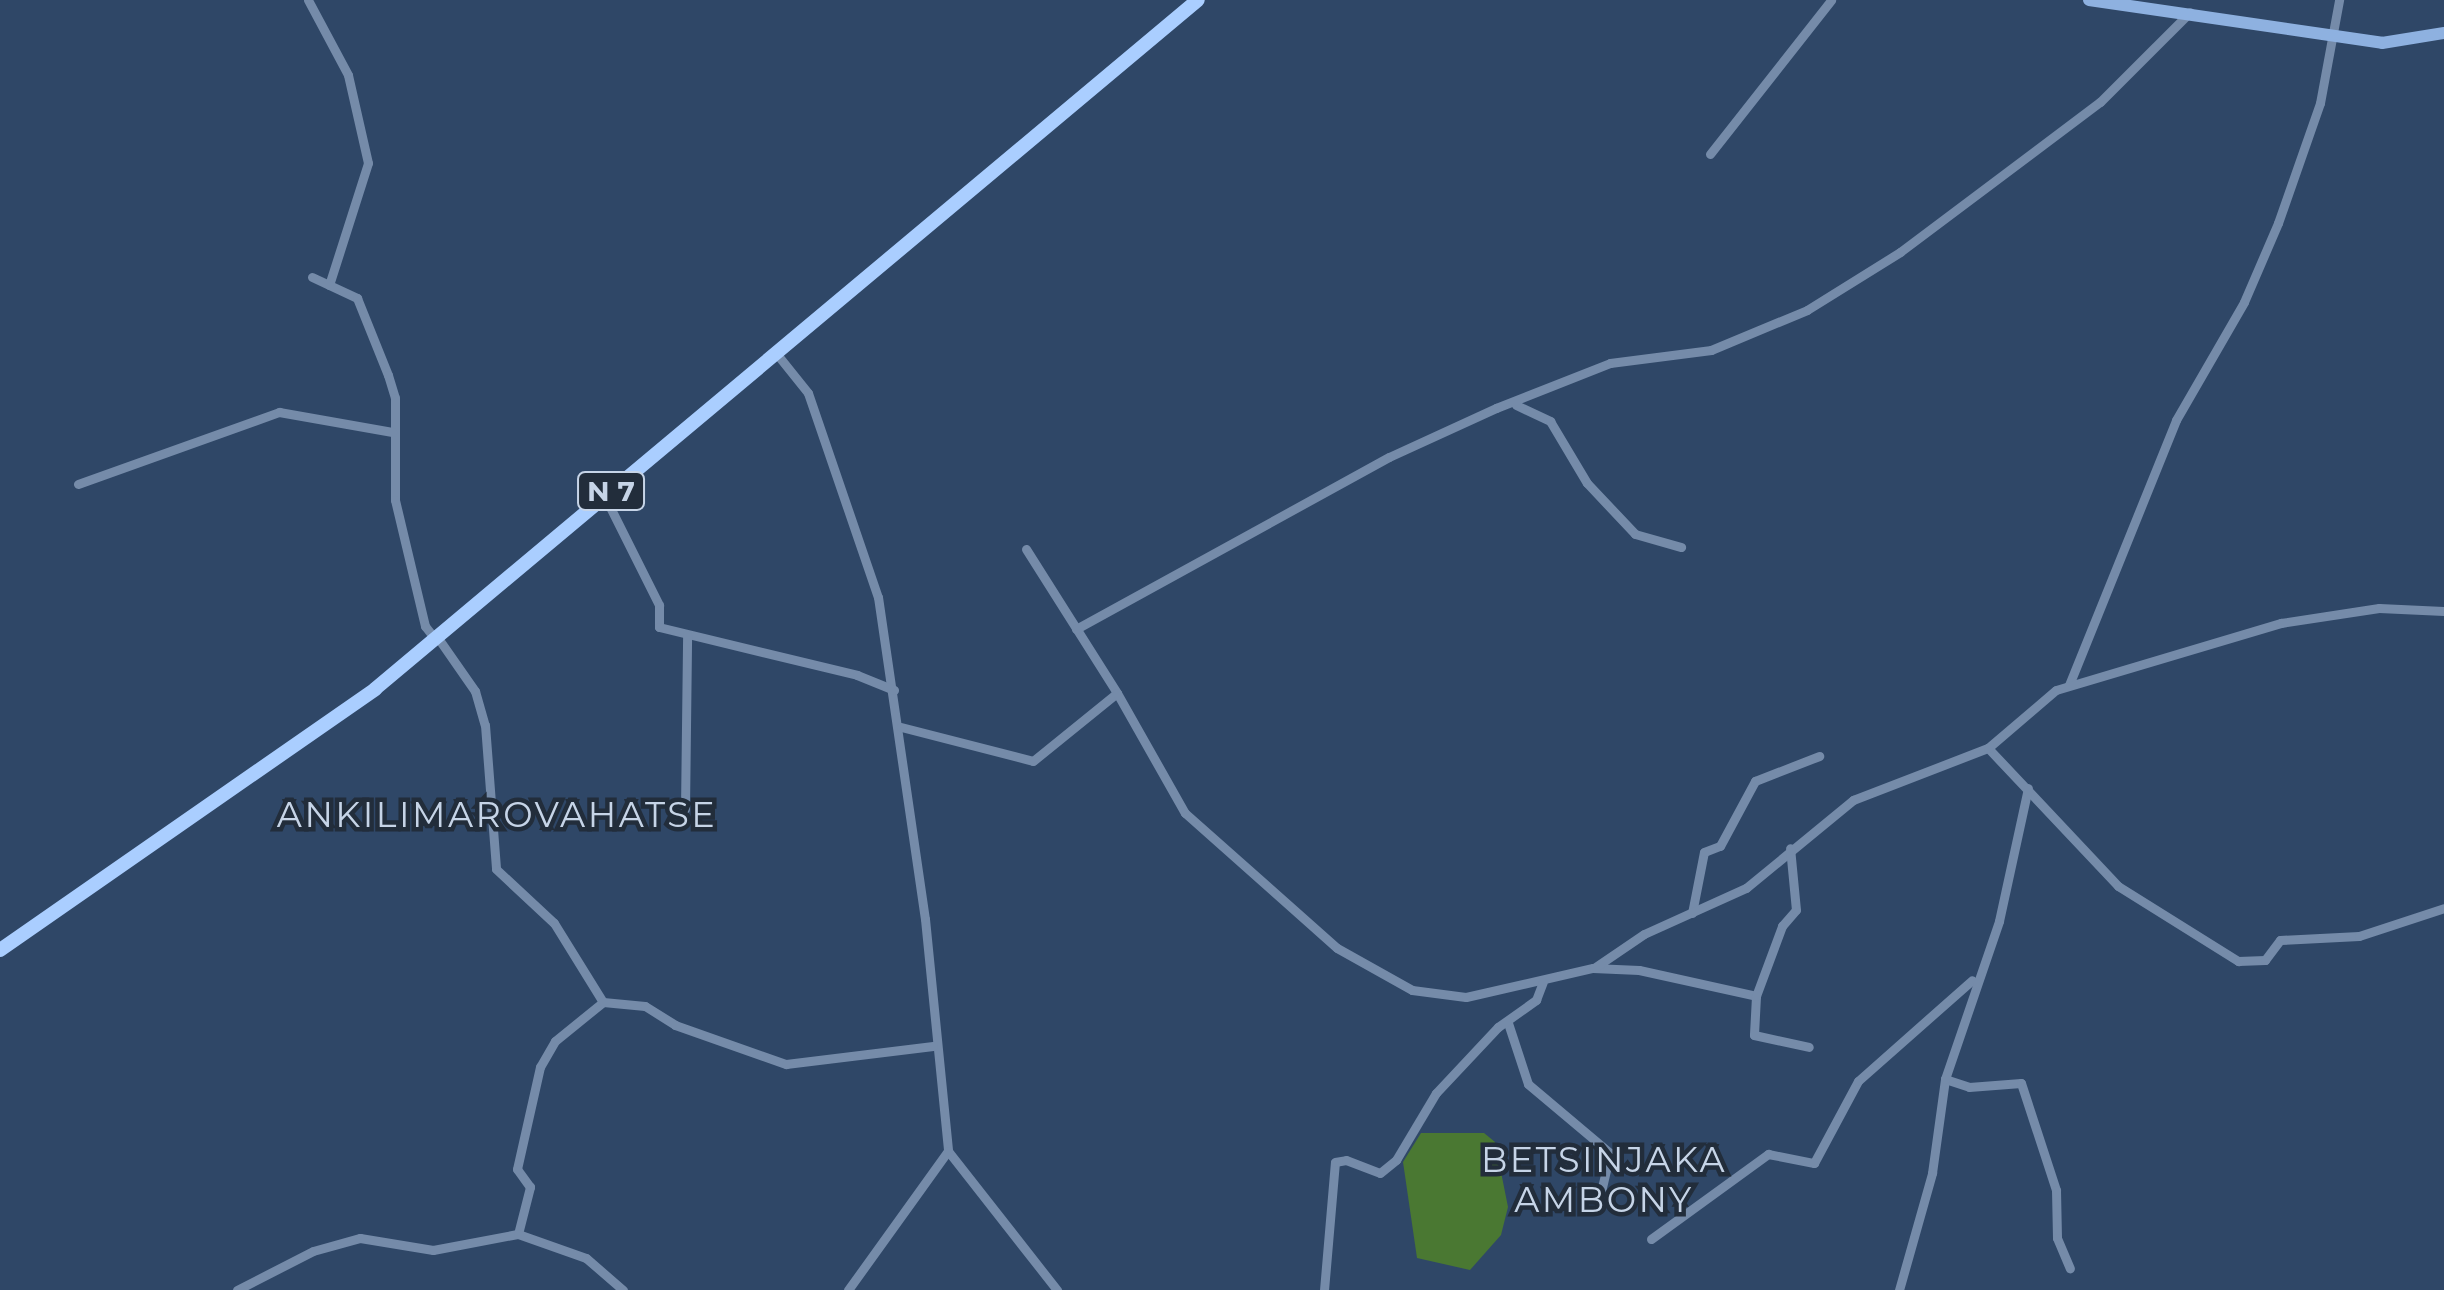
<!DOCTYPE html>
<style>
body{margin:0}
#map{position:relative;width:2444px;height:1290px;overflow:hidden;background:#2f4767;font-family:Montserrat,sans-serif}
div>[style]{position:absolute}
.green>*{inset:0;background:#4a7832}
.street>*{height:9px;margin:-4.5px;padding:0 4.5px;transform-origin:4.5px;border-radius:4.5px;background:#758ba9}
.secondary>*{height:12px;margin:-6px;padding:0 6px;transform-origin:6px;border-radius:6px;background:#8eb1e0}
.primary>*{height:14px;margin:-7px;padding:0 7px;transform-origin:7px;border-radius:7px;background:#aaceff}
span{translate:-50% -50%;white-space:nowrap;text-align:center;line-height:1.15;-webkit-text-stroke:9px #222d3b;paint-order:stroke}
.shield-label span{padding:2px 8px;background:#222d3b;border:2px solid;border-radius:8px;-webkit-text-stroke-width:0}
.shield-label{font-size:28px;color:#c6d4e7;font-weight:700}
.quarter-label{font-size:35px;color:#c6d4e7;letter-spacing:2.5px}
</style>
<div id="map">
<div class="green">
<i style="clip-path:polygon(1421px 1133px,1484px 1133px,1495px 1142px,1508px 1207px,1501px 1235px,1470px 1270px,1417px 1258px,1403px 1162px)"></i>
</div>
<div class="street">
<i style="left:308px;top:0;width:85px;rotate:61.9deg"></i>
<i style="left:348px;top:75px;width:90px;rotate:77.2deg"></i>
<i style="left:368px;top:163px;width:128px;rotate:107.7deg"></i>
<i style="left:1710px;top:154px;width:196px;rotate:-51.8deg"></i>
<i style="left:312px;top:277px;width:50px;rotate:25deg"></i>
<i style="left:357px;top:298px;width:83px;rotate:68.1deg"></i>
<i style="left:388px;top:375px;width:24px;rotate:73deg"></i>
<i style="left:395px;top:398px;width:102px;rotate:90deg"></i>
<i style="left:395px;top:500px;width:130px;rotate:76.6deg"></i>
<i style="left:425px;top:626px;width:16px;rotate:52deg"></i>
<i style="left:776px;top:353px;width:51px;rotate:51.3deg"></i>
<i style="left:808px;top:393px;width:216px;rotate:71.1deg"></i>
<i style="left:878px;top:597px;width:325px;rotate:81.7deg"></i>
<i style="left:925px;top:919px;width:233px;rotate:84.3deg"></i>
<i style="left:948px;top:1151px;width:177px;rotate:51.9deg"></i>
<i style="left:1516px;top:405px;width:38px;rotate:25deg"></i>
<i style="left:1550px;top:421px;width:72px;rotate:59.2deg"></i>
<i style="left:1587px;top:483px;width:70px;rotate:46.7deg"></i>
<i style="left:1635px;top:534px;width:48px;rotate:15.8deg"></i>
<i style="left:78px;top:484px;width:214px;rotate:-19.7deg"></i>
<i style="left:279px;top:412px;width:115px;rotate:10deg"></i>
<i style="left:605px;top:497px;width:121px;rotate:63.4deg"></i>
<i style="left:659px;top:605px;width:22px;rotate:90deg"></i>
<i style="left:659px;top:627px;width:204px;rotate:13.6deg"></i>
<i style="left:857px;top:675px;width:40px;rotate:22deg"></i>
<i style="left:1026px;top:549px;width:170px;rotate:57.7deg"></i>
<i style="left:1076px;top:629px;width:357px;rotate:-28.8deg"></i>
<i style="left:1389px;top:457px;width:118px;rotate:-24.6deg"></i>
<i style="left:1496px;top:408px;width:123px;rotate:-21.5deg"></i>
<i style="left:1610px;top:363px;width:102px;rotate:-7.3deg"></i>
<i style="left:1711px;top:350px;width:104px;rotate:-22.6deg"></i>
<i style="left:1807px;top:310px;width:110px;rotate:-31.9deg"></i>
<i style="left:1900px;top:252px;width:250px;rotate:-36.9deg"></i>
<i style="left:2100px;top:102px;width:127px;rotate:-45deg"></i>
<i style="left:438px;top:638px;width:65px;rotate:55.1deg"></i>
<i style="left:475px;top:691px;width:35px;rotate:74deg"></i>
<i style="left:485px;top:725px;width:144px;rotate:85.6deg"></i>
<i style="left:496px;top:869px;width:79px;rotate:43deg"></i>
<i style="left:554px;top:923px;width:93px;rotate:58.2deg"></i>
<i style="left:2069px;top:685px;width:286px;rotate:-68deg"></i>
<i style="left:2176px;top:420px;width:136px;rotate:-60deg"></i>
<i style="left:2244px;top:302px;width:86px;rotate:-66.7deg"></i>
<i style="left:2278px;top:223px;width:127px;rotate:-70.7deg"></i>
<i style="left:2320px;top:103px;width:105px;rotate:-79.5deg"></i>
<i style="left:901px;top:727px;width:136px;rotate:14.4deg"></i>
<i style="left:1033px;top:761px;width:108px;rotate:-39deg"></i>
<i style="left:1117px;top:693px;width:138px;rotate:60.5deg"></i>
<i style="left:1185px;top:813px;width:203px;rotate:41.6deg"></i>
<i style="left:1337px;top:948px;width:86px;rotate:29.2deg"></i>
<i style="left:1412px;top:990px;width:54px;rotate:7.4deg"></i>
<i style="left:1466px;top:997px;width:130px;rotate:-12.9deg"></i>
<i style="left:1593px;top:968px;width:46px;rotate:2.5deg"></i>
<i style="left:1639px;top:970px;width:120px;rotate:12.5deg"></i>
<i style="left:1756px;top:996px;width:39px;rotate:93deg"></i>
<i style="left:1754px;top:1035px;width:56px;rotate:12.3deg"></i>
<i style="left:1988px;top:748px;width:190px;rotate:46.7deg"></i>
<i style="left:2118px;top:886px;width:142px;rotate:32deg"></i>
<i style="left:2238px;top:961px;width:27px;rotate:-2deg"></i>
<i style="left:2265px;top:960px;width:25px;rotate:-53deg"></i>
<i style="left:2280px;top:940px;width:79px;rotate:-2.9deg"></i>
<i style="left:2359px;top:936px;width:89px;rotate:-18.2deg"></i>
<i style="left:685px;top:809px;width:174px;rotate:-89.3deg"></i>
<i style="left:1692px;top:913px;width:62px;rotate:-78.9deg"></i>
<i style="left:1704px;top:852px;width:17px;rotate:-21deg"></i>
<i style="left:1720px;top:846px;width:74px;rotate:-61.7deg"></i>
<i style="left:1755px;top:781px;width:69px;rotate:-21.3deg"></i>
<i style="left:1594px;top:968px;width:60px;rotate:-34.2deg"></i>
<i style="left:1644px;top:934px;width:112px;rotate:-24.3deg"></i>
<i style="left:1746px;top:888px;width:139px;rotate:-39.4deg"></i>
<i style="left:1853px;top:800px;width:145px;rotate:-21.1deg"></i>
<i style="left:1988px;top:748px;width:89px;rotate:-40.5deg"></i>
<i style="left:2056px;top:690px;width:235px;rotate:-16.6deg"></i>
<i style="left:2281px;top:623px;width:99px;rotate:-8.7deg"></i>
<i style="left:2379px;top:608px;width:65px;rotate:2.6deg"></i>
<i style="left:1756px;top:996px;width:75px;rotate:-69.6deg"></i>
<i style="left:1782px;top:926px;width:21px;rotate:-49deg"></i>
<i style="left:1796px;top:910px;width:62px;rotate:-95.5deg"></i>
<i style="left:1508px;top:1023px;width:64px;rotate:71.8deg"></i>
<i style="left:1528px;top:1084px;width:107px;rotate:40.1deg"></i>
<i style="left:1610px;top:1153px;width:36px;rotate:103deg"></i>
<i style="left:1945px;top:1079px;width:25px;rotate:18deg"></i>
<i style="left:1969px;top:1087px;width:52px;rotate:-4.4deg"></i>
<i style="left:2021px;top:1083px;width:113px;rotate:71.9deg"></i>
<i style="left:2056px;top:1190px;width:48px;rotate:88.8deg"></i>
<i style="left:2057px;top:1238px;width:33px;rotate:67deg"></i>
<i style="left:518px;top:1234px;width:49px;rotate:-75.7deg"></i>
<i style="left:530px;top:1187px;width:22px;rotate:-126deg"></i>
<i style="left:517px;top:1169px;width:105px;rotate:-77.3deg"></i>
<i style="left:540px;top:1067px;width:30px;rotate:-60deg"></i>
<i style="left:555px;top:1041px;width:62px;rotate:-39.1deg"></i>
<i style="left:603px;top:1002px;width:42px;rotate:5.4deg"></i>
<i style="left:645px;top:1006px;width:36px;rotate:32deg"></i>
<i style="left:675px;top:1025px;width:118px;rotate:19.4deg"></i>
<i style="left:786px;top:1064px;width:148px;rotate:-7deg"></i>
<i style="left:1651px;top:1239px;width:145px;rotate:-36deg"></i>
<i style="left:1768px;top:1154px;width:47px;rotate:11.1deg"></i>
<i style="left:1814px;top:1163px;width:93px;rotate:-61.8deg"></i>
<i style="left:1858px;top:1081px;width:152px;rotate:-41.5deg"></i>
<i style="left:237px;top:1290px;width:85px;rotate:-27.2deg"></i>
<i style="left:313px;top:1251px;width:49px;rotate:-15.5deg"></i>
<i style="left:360px;top:1238px;width:74px;rotate:9.3deg"></i>
<i style="left:433px;top:1250px;width:86px;rotate:-10.7deg"></i>
<i style="left:518px;top:1234px;width:72px;rotate:19.4deg"></i>
<i style="left:586px;top:1258px;width:49px;rotate:40.9deg"></i>
<i style="left:848px;top:1290px;width:171px;rotate:-54.3deg"></i>
<i style="left:1324px;top:1290px;width:128px;rotate:-85.1deg"></i>
<i style="left:1335px;top:1162px;width:11px;rotate:-10deg"></i>
<i style="left:1346px;top:1160px;width:36px;rotate:21deg"></i>
<i style="left:1380px;top:1173px;width:21px;rotate:-39deg"></i>
<i style="left:1396px;top:1160px;width:78px;rotate:-59.2deg"></i>
<i style="left:1436px;top:1093px;width:91px;rotate:-46.8deg"></i>
<i style="left:1498px;top:1027px;width:47px;rotate:-35.4deg"></i>
<i style="left:1536px;top:1000px;width:19px;rotate:-69deg"></i>
<i style="left:1899px;top:1290px;width:122px;rotate:-74.2deg"></i>
<i style="left:1932px;top:1173px;width:95px;rotate:-82.1deg"></i>
<i style="left:1945px;top:1079px;width:167px;rotate:-71.1deg"></i>
<i style="left:1999px;top:921px;width:136px;rotate:-77.7deg"></i>
</div>
<div class="secondary">
<i style="left:2089px;top:0;width:296px;rotate:8.3deg"></i>
<i style="left:2382px;top:43px;width:63px;rotate:-9.2deg"></i>
</div>
<div class="primary">
<i style="left:0;top:950px;width:457px;rotate:-34.8deg"></i>
<i style="left:375px;top:689px;width:1073px;rotate:-39.94deg"></i>
</div>
<div class="shield-label">
<span style="left:611px;top:491px">N 7</span>
</div>
<div class="quarter-label">
<span style="left:497px;top:815px">ANKILIMAROVAHATSE</span>
<span style="left:1604px;top:1180px">BETSINJAKA<br>AMBONY</span>
</div>
</div>
